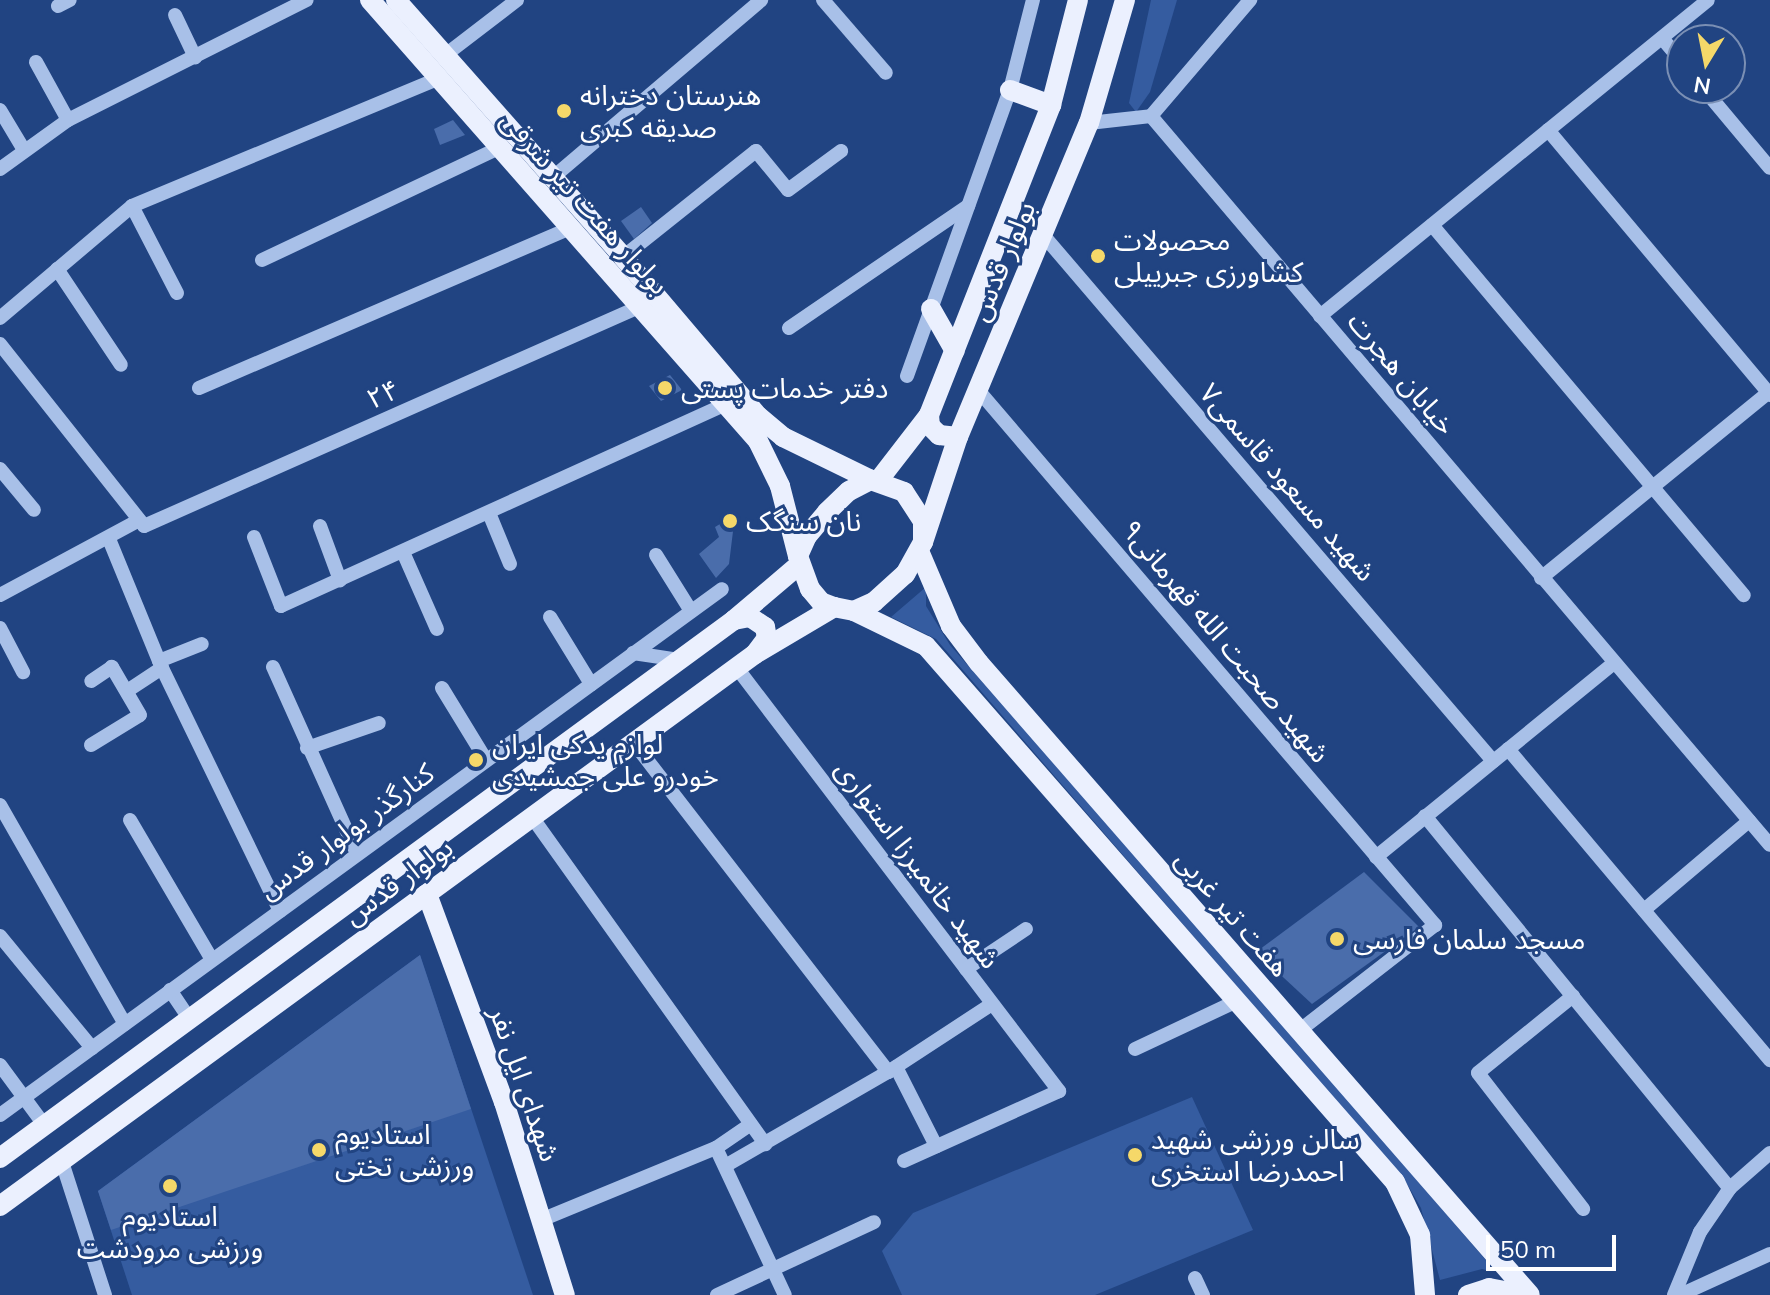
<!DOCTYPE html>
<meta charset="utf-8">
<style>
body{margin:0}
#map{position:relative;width:1770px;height:1295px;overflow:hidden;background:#214482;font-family:Mulish,"Noto Sans Arabic",sans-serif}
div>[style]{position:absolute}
.green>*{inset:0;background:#355ca0}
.building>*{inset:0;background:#4a6dab}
.minor>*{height:14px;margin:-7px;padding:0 7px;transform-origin:7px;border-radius:7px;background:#a8c0e8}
.major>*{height:20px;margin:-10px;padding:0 10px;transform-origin:10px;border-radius:10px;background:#ebf0fe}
.dots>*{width:22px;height:22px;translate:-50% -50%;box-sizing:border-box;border:4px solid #214482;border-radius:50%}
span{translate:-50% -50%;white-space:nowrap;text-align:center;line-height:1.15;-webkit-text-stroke:6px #214482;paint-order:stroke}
.poi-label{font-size:28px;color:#fff}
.left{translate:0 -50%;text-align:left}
.street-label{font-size:28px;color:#fff}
.north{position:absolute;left:1666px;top:24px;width:80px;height:80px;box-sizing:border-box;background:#214482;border:2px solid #7a8fb4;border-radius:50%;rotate:190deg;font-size:22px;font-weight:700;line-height:32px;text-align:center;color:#fff}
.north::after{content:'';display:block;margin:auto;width:28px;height:36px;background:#f5d869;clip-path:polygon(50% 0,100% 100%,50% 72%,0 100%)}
.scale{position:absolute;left:1486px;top:1235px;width:130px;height:36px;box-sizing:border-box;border:4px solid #fff;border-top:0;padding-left:10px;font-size:24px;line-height:28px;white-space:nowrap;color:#fff;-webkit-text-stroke:6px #214482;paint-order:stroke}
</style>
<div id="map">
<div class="green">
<i style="clip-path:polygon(1151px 0,1177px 0,1150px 92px,1136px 112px,1129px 103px)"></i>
<i style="clip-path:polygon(926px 587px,926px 606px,950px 645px,1368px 1123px,1490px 1265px,1490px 1271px,1482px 1269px,1440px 1280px,1421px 1208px,1406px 1182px,936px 639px,891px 617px)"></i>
<i style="clip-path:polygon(420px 955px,533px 1295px,132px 1295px,98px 1191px)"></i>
<i style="clip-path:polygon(1192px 1097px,1253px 1230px,1095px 1295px,902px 1295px,882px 1251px,913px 1213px)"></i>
</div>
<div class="building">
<i style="clip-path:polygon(453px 120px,465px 135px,440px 145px,434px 129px)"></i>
<i style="clip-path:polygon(641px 207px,652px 223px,634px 239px,621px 221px)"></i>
<i style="clip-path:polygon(670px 375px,682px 390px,661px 401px,649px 386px)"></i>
<i style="clip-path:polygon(735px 515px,729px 564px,716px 578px,699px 554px,719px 537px,715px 527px)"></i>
<i style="clip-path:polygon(1364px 872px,1419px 927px,1312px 1004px,1256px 952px)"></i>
<i style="clip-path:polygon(420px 955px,471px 1109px,111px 1230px,98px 1191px)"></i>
</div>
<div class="minor">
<i style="left:823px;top:0;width:96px;rotate:49.2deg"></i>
<i style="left:58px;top:6px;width:13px;rotate:-27deg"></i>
<i style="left:175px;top:15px;width:47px;rotate:64.5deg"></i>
<i style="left:1662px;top:38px;width:31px;rotate:50deg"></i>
<i style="left:444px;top:56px;width:92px;rotate:-37.5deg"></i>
<i style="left:36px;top:62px;width:66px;rotate:61.1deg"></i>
<i style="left:1703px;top:88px;width:104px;rotate:50.1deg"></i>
<i style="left:0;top:110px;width:47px;rotate:59deg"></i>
<i style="left:1151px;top:116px;width:956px;rotate:49.67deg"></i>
<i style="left:1089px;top:123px;width:62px;rotate:-6.4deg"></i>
<i style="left:1151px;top:116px;width:153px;rotate:-49.5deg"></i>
<i style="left:1548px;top:130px;width:346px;rotate:50deg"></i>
<i style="left:0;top:169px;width:84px;rotate:-35.8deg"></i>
<i style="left:68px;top:120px;width:267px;rotate:-26.7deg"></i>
<i style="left:551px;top:179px;width:276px;rotate:-40.4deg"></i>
<i style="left:132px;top:206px;width:98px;rotate:62.7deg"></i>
<i style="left:1432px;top:225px;width:484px;rotate:49.9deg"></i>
<i style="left:1044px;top:236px;width:691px;rotate:49.46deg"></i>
<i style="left:623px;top:257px;width:170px;rotate:-38.6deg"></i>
<i style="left:756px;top:151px;width:50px;rotate:50.6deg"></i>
<i style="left:788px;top:190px;width:66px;rotate:-36.3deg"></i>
<i style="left:262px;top:260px;width:262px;rotate:-25.3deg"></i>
<i style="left:57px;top:269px;width:115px;rotate:56.3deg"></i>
<i style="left:1320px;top:316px;width:500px;rotate:-39.16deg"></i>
<i style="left:0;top:318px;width:173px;rotate:-40.3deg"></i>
<i style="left:132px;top:206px;width:330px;rotate:-22.6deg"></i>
<i style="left:789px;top:328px;width:217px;rotate:-34.3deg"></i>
<i style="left:0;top:344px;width:232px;rotate:51.6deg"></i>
<i style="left:144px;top:526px;width:544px;rotate:-23.88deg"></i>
<i style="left:907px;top:376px;width:304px;rotate:-70.2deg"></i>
<i style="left:1010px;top:90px;width:93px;rotate:-75.7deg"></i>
<i style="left:199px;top:388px;width:406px;rotate:-23.3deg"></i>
<i style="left:978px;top:390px;width:704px;rotate:49.5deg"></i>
<i style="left:1435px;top:925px;width:172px;rotate:142.1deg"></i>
<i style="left:0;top:469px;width:53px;rotate:50.3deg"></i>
<i style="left:489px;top:513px;width:55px;rotate:67.6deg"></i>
<i style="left:320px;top:526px;width:58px;rotate:69.7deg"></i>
<i style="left:254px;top:537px;width:74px;rotate:68.6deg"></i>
<i style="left:281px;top:606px;width:489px;rotate:-24.4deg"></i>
<i style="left:109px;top:539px;width:139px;rotate:67.7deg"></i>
<i style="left:162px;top:668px;width:270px;rotate:64.1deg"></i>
<i style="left:403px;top:552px;width:84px;rotate:66.2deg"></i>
<i style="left:656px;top:555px;width:66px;rotate:58deg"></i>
<i style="left:1541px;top:578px;width:296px;rotate:-39.2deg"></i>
<i style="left:0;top:595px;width:158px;rotate:-28.3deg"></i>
<i style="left:550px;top:617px;width:79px;rotate:58.5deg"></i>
<i style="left:0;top:628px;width:50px;rotate:62.4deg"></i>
<i style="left:633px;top:653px;width:48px;rotate:8.5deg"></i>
<i style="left:159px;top:661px;width:46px;rotate:-21.6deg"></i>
<i style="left:273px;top:667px;width:205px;rotate:65.8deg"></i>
<i style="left:737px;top:668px;width:532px;rotate:52.72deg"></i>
<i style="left:1059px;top:1091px;width:170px;rotate:155.7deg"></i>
<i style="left:442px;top:688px;width:84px;rotate:58.6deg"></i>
<i style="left:127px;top:691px;width:42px;rotate:-33.3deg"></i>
<i style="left:634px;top:743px;width:416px;rotate:52.3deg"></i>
<i style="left:91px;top:745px;width:57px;rotate:-31.5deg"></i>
<i style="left:140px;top:715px;width:56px;rotate:-120.3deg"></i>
<i style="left:112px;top:667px;width:25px;rotate:146deg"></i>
<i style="left:307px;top:748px;width:76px;rotate:-19.1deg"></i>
<i style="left:1508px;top:749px;width:407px;rotate:49.9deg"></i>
<i style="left:0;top:805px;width:252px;rotate:60.3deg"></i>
<i style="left:1425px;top:816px;width:481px;rotate:50.7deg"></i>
<i style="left:532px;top:817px;width:402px;rotate:54.5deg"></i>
<i style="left:130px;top:820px;width:162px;rotate:59.6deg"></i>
<i style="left:1376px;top:857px;width:306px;rotate:-39.2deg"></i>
<i style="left:1644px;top:910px;width:138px;rotate:-40.3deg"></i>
<i style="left:0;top:936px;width:145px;rotate:50.6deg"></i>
<i style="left:966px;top:969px;width:72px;rotate:-33.7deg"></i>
<i style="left:170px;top:990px;width:36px;rotate:56deg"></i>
<i style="left:1573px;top:996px;width:122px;rotate:141deg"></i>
<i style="left:1478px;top:1073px;width:172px;rotate:52.3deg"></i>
<i style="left:1135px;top:1049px;width:110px;rotate:-25.2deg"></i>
<i style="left:0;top:1065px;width:76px;rotate:53.6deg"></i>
<i style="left:896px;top:1067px;width:89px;rotate:63.1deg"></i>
<i style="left:0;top:1115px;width:893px;rotate:-36.07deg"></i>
<i style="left:716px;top:1148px;width:162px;rotate:64.9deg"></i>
<i style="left:62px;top:1162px;width:140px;rotate:72.1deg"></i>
<i style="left:725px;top:1166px;width:188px;rotate:-30deg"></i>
<i style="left:888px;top:1072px;width:124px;rotate:-33.2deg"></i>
<i style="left:541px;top:1220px;width:189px;rotate:-22.4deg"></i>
<i style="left:716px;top:1148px;width:42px;rotate:-34.4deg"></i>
<i style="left:1195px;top:1278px;width:19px;rotate:65deg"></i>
<i style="left:717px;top:1295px;width:173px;rotate:-24.9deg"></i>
<i style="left:1674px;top:1295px;width:68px;rotate:-67.6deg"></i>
<i style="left:1700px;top:1232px;width:53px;rotate:-55.7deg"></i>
<i style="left:1730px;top:1188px;width:53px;rotate:-41.2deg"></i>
<i style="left:1680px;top:1295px;width:99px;rotate:-24.5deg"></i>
</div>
<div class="major">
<i style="left:370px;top:0;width:587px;rotate:48.66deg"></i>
<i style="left:758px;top:441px;width:50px;rotate:63.9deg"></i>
<i style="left:780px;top:486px;width:72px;rotate:75.6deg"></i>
<i style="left:396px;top:0;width:343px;rotate:48.5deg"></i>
<i style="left:623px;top:257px;width:209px;rotate:49.7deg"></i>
<i style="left:758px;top:416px;width:33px;rotate:40deg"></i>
<i style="left:783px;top:437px;width:98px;rotate:26deg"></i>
<i style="left:1010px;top:90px;width:44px;rotate:20.1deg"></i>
<i style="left:931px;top:309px;width:48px;rotate:60.3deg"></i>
<i style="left:929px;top:415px;width:11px;rotate:85deg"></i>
<i style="left:930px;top:426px;width:13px;rotate:45deg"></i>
<i style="left:939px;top:435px;width:19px;rotate:6deg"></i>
<i style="left:871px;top:480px;width:35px;rotate:20deg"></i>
<i style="left:904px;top:492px;width:35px;rotate:57deg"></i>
<i style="left:923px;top:521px;width:21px;rotate:90deg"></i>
<i style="left:923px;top:542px;width:37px;rotate:119deg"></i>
<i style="left:905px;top:574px;width:42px;rotate:137.9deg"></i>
<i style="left:874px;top:602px;width:22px;rotate:156deg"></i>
<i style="left:854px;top:611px;width:20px;rotate:-169deg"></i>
<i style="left:834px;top:607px;width:14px;rotate:-159deg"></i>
<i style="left:821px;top:602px;width:17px;rotate:-130deg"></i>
<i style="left:810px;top:589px;width:35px;rotate:-110deg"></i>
<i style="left:798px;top:556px;width:22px;rotate:-66deg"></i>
<i style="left:807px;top:536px;width:31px;rotate:-50deg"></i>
<i style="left:827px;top:512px;width:30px;rotate:-44deg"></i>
<i style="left:849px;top:491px;width:25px;rotate:-27deg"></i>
<i style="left:878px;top:481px;width:83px;rotate:-52.3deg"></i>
<i style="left:929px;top:415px;width:333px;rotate:-68.5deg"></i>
<i style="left:1051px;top:105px;width:108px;rotate:-75.6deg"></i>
<i style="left:923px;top:542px;width:111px;rotate:-71.6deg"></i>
<i style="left:958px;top:437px;width:340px;rotate:-67.4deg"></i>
<i style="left:1089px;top:123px;width:128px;rotate:-73.7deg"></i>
<i style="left:919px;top:551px;width:82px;rotate:66.9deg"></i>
<i style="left:951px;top:626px;width:46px;rotate:52.9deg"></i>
<i style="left:979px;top:663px;width:838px;rotate:48.92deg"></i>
<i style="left:854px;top:611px;width:80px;rotate:25.9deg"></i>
<i style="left:926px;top:646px;width:712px;rotate:48.81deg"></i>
<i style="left:1395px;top:1182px;width:59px;rotate:64.7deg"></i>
<i style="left:1420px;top:1235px;width:60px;rotate:85.2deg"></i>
<i style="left:734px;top:620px;width:16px;rotate:-11deg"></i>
<i style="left:750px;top:617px;width:18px;rotate:34deg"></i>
<i style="left:765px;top:627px;width:11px;rotate:80deg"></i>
<i style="left:767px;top:638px;width:20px;rotate:127deg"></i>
<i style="left:427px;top:894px;width:222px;rotate:69.7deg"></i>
<i style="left:504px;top:1102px;width:202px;rotate:72.5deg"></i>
<i style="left:0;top:1158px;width:910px;rotate:-36.24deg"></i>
<i style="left:734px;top:620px;width:87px;rotate:-40.3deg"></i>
<i style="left:0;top:1206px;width:935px;rotate:-36.17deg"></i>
<i style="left:755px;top:654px;width:92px;rotate:-30.7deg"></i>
<i style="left:1468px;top:1295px;width:22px;rotate:-18deg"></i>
<i style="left:1489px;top:1288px;width:37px;rotate:11deg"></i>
</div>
<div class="dots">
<i style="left:564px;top:111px;background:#f5d869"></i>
<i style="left:1098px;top:256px;background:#f5d869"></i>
<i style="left:665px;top:388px;background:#f5d869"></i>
<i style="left:730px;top:521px;background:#f5d869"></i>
<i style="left:476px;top:760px;background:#f5d869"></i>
<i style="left:1337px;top:939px;background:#f5d869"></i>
<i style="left:319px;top:1150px;background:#f5d869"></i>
<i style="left:1135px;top:1155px;background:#f5d869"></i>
<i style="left:170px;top:1186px;background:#f5d869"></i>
</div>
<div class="poi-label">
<span class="left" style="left:580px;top:111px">هنرستان دخترانه<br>صدیقه کبری</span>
<span class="left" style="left:1114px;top:256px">محصولات<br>کشاورزی جبرییلی</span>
<span class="left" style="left:681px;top:388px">دفتر خدمات پستی</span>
<span class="left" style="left:746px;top:521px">نان سنگک</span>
<span class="left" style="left:492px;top:760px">لوازم یدکی ایران<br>خودرو علی جمشیدی</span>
<span class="left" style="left:1353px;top:939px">مسجد سلمان فارسی</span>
<span class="left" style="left:335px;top:1150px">استادیوم<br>ورزشی تختی</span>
<span class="left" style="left:1151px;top:1155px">سالن ورزشی شهید<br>احمدرضا استخری</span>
<span style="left:170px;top:1232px">استادیوم<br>ورزشی مرودشت</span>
</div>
<div class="street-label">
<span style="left:585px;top:202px;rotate:48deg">بولوار هفت تیر شرقی</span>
<span style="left:1002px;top:261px;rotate:-67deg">بولوار قدس</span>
<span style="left:1402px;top:373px;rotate:50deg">خیابان هجرت</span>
<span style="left:383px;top:394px;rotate:-23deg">۲۴</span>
<span style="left:1288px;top:482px;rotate:49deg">شهید مسعود قاسمی۷</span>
<span style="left:1226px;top:641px;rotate:50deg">شهید صحبت الله قهرمانی۹</span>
<span style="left:346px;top:831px;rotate:-36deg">کنارگذر بولوار قدس</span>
<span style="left:918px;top:864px;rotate:53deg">شهید خانمیرزا استواری</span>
<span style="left:398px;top:881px;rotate:-36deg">بولوار قدس</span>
<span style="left:1233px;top:913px;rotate:49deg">هفت تیر غربی</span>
<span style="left:525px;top:1084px;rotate:71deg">شهدای ایل نفر</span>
</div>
<div class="north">N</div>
<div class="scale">50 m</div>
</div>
